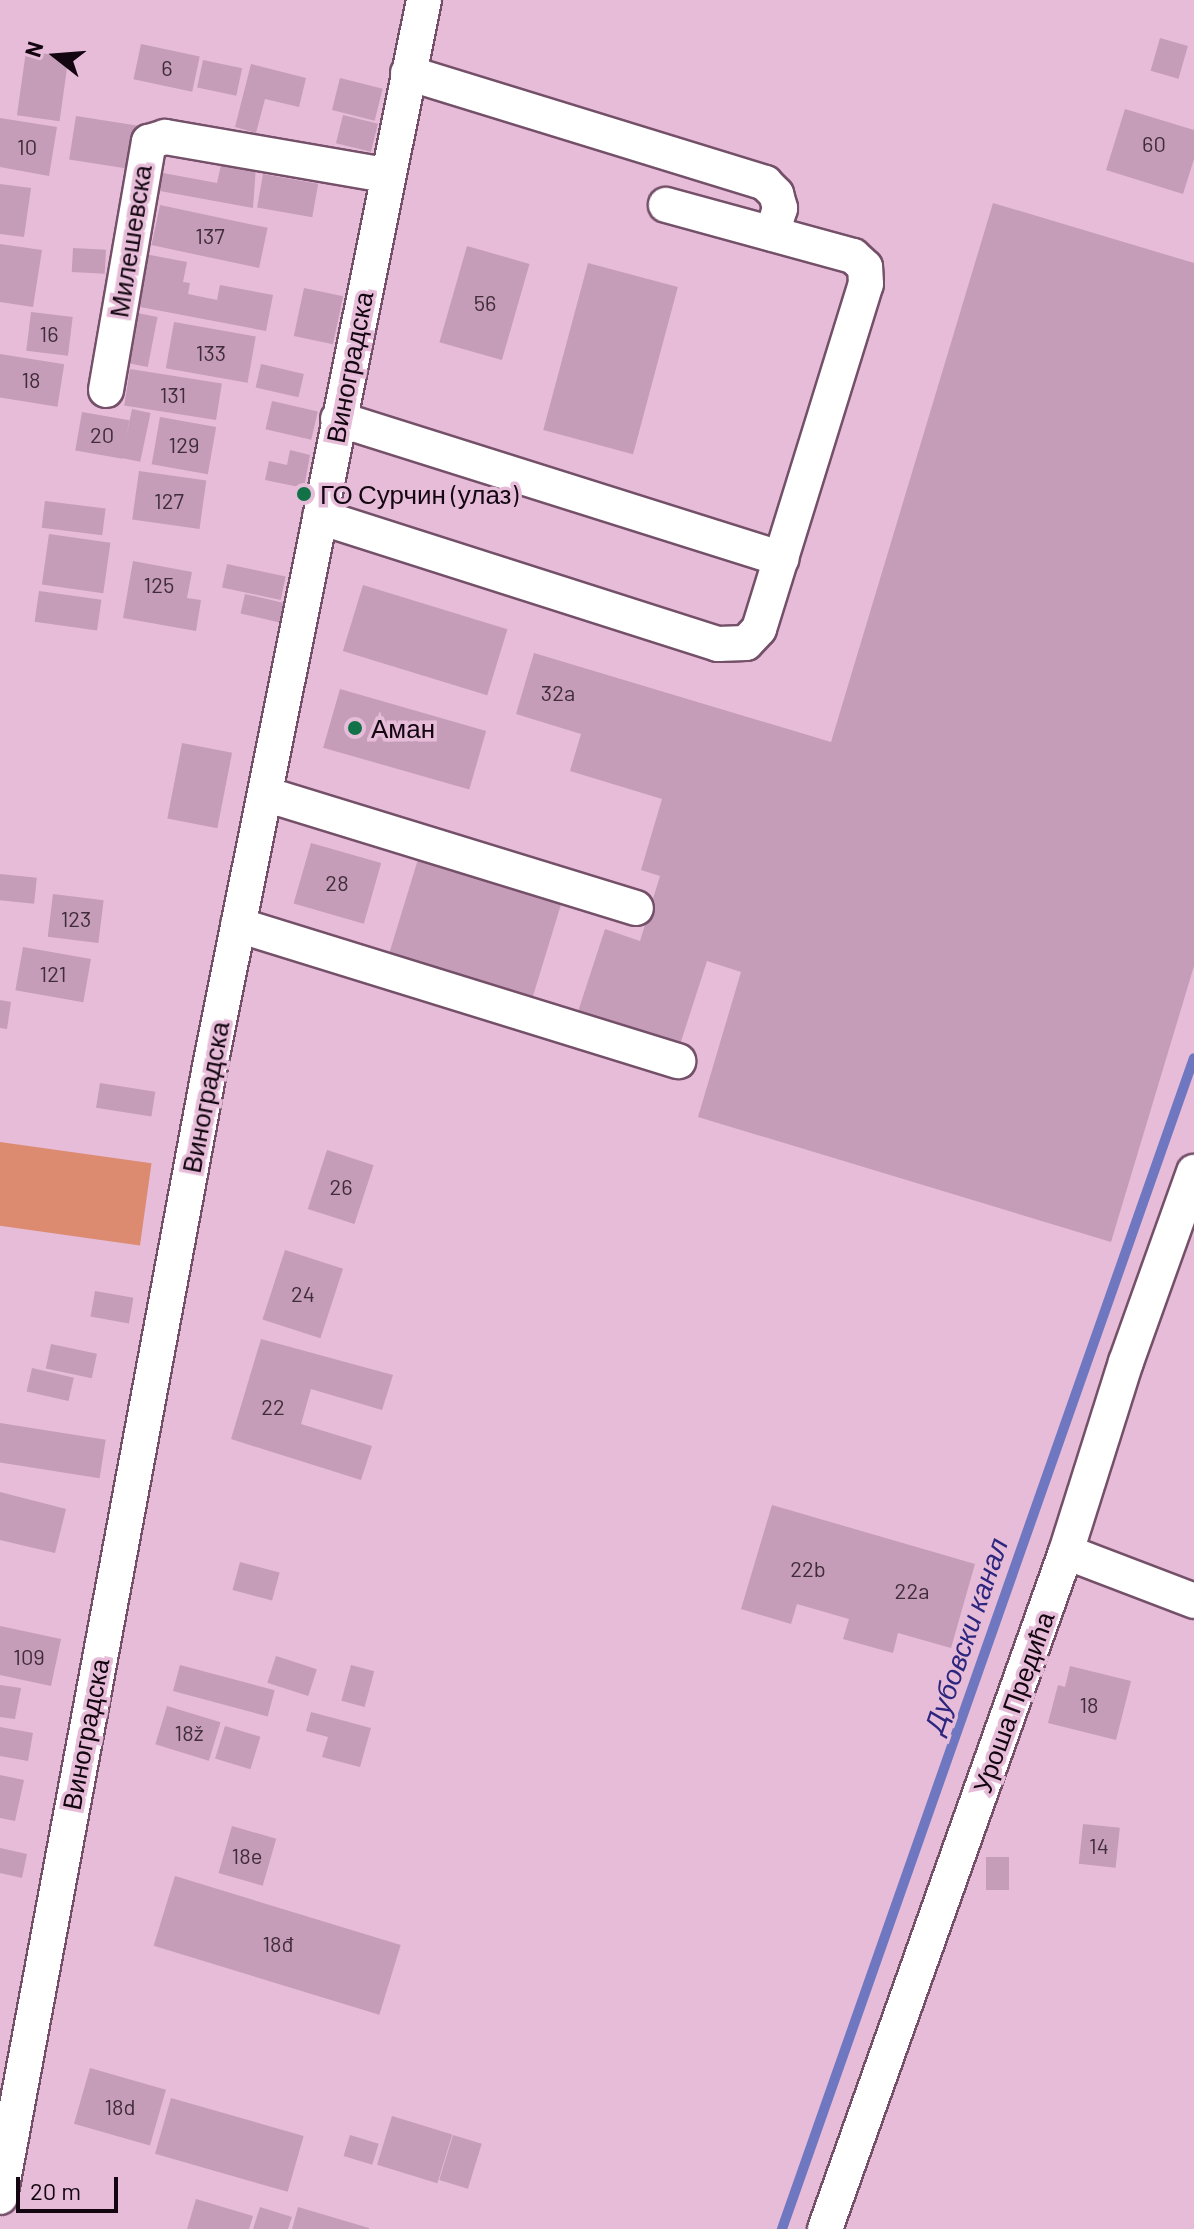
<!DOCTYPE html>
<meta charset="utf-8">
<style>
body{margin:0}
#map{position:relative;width:1194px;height:2229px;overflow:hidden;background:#e6bcd8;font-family:Barlow,sans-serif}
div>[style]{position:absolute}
.green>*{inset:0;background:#dc8b71;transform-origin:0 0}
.stream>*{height:10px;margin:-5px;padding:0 5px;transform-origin:5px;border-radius:5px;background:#7077c1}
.building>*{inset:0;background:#c59db8;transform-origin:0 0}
.roads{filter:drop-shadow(2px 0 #745069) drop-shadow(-2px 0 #745069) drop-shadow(0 2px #745069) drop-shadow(0 -2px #745069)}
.minor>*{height:34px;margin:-17px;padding:0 17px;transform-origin:17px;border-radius:17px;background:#fff}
.dots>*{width:22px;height:22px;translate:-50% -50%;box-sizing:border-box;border:4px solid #e6bcd8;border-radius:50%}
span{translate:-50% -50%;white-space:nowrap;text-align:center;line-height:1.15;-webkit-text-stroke:7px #e6bcd8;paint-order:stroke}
.number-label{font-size:22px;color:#402c3a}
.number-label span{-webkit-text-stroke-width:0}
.street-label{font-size:26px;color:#130610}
.poi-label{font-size:26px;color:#130610}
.left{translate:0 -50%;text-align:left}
.water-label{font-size:28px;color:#2c267e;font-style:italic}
.north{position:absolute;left:16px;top:16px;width:80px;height:80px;-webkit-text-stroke:6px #e6bcd8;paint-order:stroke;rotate:287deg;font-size:22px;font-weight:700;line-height:32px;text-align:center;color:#130610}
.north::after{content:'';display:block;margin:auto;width:28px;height:36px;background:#130610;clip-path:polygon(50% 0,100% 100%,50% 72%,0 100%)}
.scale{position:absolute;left:16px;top:2177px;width:102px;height:36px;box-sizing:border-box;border:4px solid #130610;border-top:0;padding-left:10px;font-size:24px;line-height:28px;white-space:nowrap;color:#130610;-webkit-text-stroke:6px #e6bcd8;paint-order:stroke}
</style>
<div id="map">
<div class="green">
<i style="left:0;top:1142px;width:153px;height:83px;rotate:8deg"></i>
</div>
<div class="stream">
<i style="left:782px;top:2229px;width:1241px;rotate:-70.62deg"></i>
</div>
<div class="building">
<i style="left:1160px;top:38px;width:29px;height:34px;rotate:16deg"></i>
<i style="left:141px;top:44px;width:60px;height:36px;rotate:12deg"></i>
<i style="left:26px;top:51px;width:43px;height:65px;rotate:8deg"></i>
<i style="left:203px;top:60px;width:40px;height:28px;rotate:12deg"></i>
<i style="clip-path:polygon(251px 64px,306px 78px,299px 107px,265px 99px,256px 133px,235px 127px)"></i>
<i style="left:340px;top:78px;width:44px;height:33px;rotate:14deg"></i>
<i style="clip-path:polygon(1125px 109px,1194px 130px,1194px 159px,1183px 194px,1106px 170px)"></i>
<i style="left:343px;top:115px;width:36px;height:29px;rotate:14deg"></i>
<i style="left:76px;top:116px;width:63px;height:44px;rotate:9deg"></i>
<i style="clip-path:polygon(0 118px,57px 127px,49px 176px,0 167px)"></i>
<i style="clip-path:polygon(222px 160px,256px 166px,253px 208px,160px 191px,163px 173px,217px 183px)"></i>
<i style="left:263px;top:174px;width:56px;height:34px;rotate:10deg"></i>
<i style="clip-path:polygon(0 184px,31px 188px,24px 237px,0 234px)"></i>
<i style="clip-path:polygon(993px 203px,1194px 263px,1194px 966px,1111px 1242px,698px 1117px,741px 972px,707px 961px,676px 1057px,574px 1024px,605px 929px,640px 941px,660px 876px,641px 870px,662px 799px,570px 771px,581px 734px,516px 714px,534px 653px,831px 742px)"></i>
<i style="left:160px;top:205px;width:110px;height:41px;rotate:12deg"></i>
<i style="clip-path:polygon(0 244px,42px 250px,33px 307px,0 302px)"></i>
<i style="left:467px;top:246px;width:65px;height:100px;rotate:16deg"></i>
<i style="left:73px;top:248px;width:33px;height:24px;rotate:3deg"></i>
<i style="clip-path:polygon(145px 254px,187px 262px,183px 282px,190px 283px,188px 294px,217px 300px,220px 285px,273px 295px,266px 331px,135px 306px)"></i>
<i style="left:588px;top:263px;width:93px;height:173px;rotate:15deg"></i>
<i style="left:304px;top:288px;width:40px;height:49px;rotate:12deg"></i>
<i style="left:31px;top:312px;width:42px;height:39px;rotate:7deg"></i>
<i style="left:132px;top:312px;width:26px;height:51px;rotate:11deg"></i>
<i style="left:174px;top:322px;width:83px;height:47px;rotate:10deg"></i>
<i style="left:0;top:354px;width:65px;height:43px;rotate:9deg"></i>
<i style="left:261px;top:364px;width:44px;height:24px;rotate:13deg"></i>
<i style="left:130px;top:369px;width:93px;height:37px;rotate:9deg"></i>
<i style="left:272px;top:401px;width:47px;height:29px;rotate:13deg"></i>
<i style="left:132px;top:409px;width:19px;height:50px;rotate:12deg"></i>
<i style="left:82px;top:412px;width:48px;height:39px;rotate:10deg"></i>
<i style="left:160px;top:417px;width:57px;height:48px;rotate:10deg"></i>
<i style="clip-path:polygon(290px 450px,310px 455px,304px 488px,265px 480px,269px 461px,287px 465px)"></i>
<i style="left:139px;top:471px;width:68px;height:49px;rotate:8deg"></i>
<i style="left:45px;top:501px;width:61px;height:27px;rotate:7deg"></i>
<i style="left:49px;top:534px;width:62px;height:51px;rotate:8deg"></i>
<i style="clip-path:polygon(133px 561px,192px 572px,187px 598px,201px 600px,196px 631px,123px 618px)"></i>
<i style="left:227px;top:564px;width:60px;height:24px;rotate:12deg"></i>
<i style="left:363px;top:585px;width:151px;height:69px;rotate:17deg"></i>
<i style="left:39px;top:591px;width:63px;height:31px;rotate:8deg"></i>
<i style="left:245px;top:594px;width:40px;height:20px;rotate:13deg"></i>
<i style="left:340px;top:689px;width:152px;height:61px;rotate:16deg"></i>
<i style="left:182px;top:743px;width:51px;height:77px;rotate:11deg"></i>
<i style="left:311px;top:843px;width:73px;height:63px;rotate:16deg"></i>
<i style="left:419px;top:856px;width:150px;height:103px;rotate:17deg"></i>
<i style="left:0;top:874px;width:37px;height:26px;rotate:6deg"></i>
<i style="left:53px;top:894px;width:51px;height:43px;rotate:7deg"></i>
<i style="left:23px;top:947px;width:69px;height:44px;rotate:10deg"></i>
<i style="clip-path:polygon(0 1000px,11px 1002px,7px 1029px,0 1028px)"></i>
<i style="left:100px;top:1083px;width:56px;height:25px;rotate:9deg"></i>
<i style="left:327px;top:1150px;width:49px;height:62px;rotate:18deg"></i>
<i style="left:285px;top:1250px;width:61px;height:73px;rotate:18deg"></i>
<i style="left:95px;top:1291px;width:39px;height:26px;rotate:10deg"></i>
<i style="clip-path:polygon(261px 1339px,393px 1375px,382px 1410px,311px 1389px,301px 1424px,372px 1446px,361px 1480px,231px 1439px)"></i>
<i style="left:51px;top:1344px;width:47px;height:25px;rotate:12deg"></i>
<i style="left:32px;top:1368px;width:43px;height:24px;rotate:13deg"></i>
<i style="left:0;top:1423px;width:107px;height:39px;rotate:9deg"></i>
<i style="clip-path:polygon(0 1492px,66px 1509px,55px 1553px,0 1540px)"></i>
<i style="clip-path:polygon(772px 1505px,975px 1564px,951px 1648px,898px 1633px,893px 1653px,843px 1639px,849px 1619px,797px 1604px,791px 1624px,741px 1609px)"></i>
<i style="left:240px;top:1562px;width:41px;height:29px;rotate:15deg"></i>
<i style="clip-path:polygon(0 1626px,61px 1639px,51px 1686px,0 1675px)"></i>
<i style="left:276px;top:1656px;width:43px;height:28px;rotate:18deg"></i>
<i style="left:180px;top:1665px;width:98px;height:27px;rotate:15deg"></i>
<i style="left:351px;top:1665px;width:24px;height:37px;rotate:15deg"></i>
<i style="clip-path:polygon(1070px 1666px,1131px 1681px,1116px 1740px,1048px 1723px,1058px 1685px,1065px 1687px)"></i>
<i style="clip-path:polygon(0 1685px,21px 1688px,15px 1719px,0 1717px)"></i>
<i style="left:167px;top:1706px;width:56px;height:40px;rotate:17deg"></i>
<i style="clip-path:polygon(311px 1712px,371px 1728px,360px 1767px,322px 1757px,328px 1737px,306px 1731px)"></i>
<i style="left:225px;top:1726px;width:37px;height:34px;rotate:17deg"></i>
<i style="clip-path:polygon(0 1727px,33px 1733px,28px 1761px,0 1756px)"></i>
<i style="clip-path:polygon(0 1775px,24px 1780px,15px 1821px,0 1818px)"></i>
<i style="left:1083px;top:1824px;width:37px;height:40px;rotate:6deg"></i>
<i style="left:232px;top:1826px;width:46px;height:49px;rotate:16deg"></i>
<i style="clip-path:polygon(0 1848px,27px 1854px,22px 1878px,0 1873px)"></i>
<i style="left:986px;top:1857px;width:23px;height:33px"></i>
<i style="left:175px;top:1876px;width:236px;height:73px;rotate:17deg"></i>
<i style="left:90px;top:2068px;width:79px;height:58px;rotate:16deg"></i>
<i style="left:171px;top:2098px;width:138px;height:58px;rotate:16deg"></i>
<i style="left:392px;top:2116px;width:63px;height:51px;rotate:17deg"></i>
<i style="left:350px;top:2135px;width:30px;height:22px;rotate:17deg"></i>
<i style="left:453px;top:2135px;width:30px;height:47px;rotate:17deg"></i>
<i style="clip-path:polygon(196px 2199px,253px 2216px,249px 2229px,187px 2229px)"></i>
<i style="clip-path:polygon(260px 2207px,292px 2217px,288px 2229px,253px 2229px)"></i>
<i style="clip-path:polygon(298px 2207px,369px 2228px,369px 2229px,292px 2229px)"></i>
</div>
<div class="roads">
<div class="minor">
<i style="left:408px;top:73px;width:374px;rotate:17.1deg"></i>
<i style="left:765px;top:183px;width:16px;rotate:45deg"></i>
<i style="left:776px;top:194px;width:15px;rotate:74deg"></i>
<i style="left:780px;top:208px;width:27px;rotate:107deg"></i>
<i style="left:106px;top:390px;width:252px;rotate:-80.2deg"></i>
<i style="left:149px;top:142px;width:17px;rotate:-17deg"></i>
<i style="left:165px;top:137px;width:224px;rotate:9.8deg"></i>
<i style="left:338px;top:419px;width:465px;rotate:17.5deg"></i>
<i style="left:320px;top:517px;width:418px;rotate:17.7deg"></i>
<i style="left:718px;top:644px;width:28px;rotate:-2deg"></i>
<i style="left:746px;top:643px;width:19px;rotate:-47deg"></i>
<i style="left:759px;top:629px;width:361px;rotate:-72.8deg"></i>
<i style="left:866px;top:284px;width:17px;rotate:-93deg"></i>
<i style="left:865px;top:267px;width:16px;rotate:-137deg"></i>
<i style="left:853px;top:256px;width:194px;rotate:-164.7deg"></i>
<i style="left:265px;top:794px;width:388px;rotate:17.1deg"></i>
<i style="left:238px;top:925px;width:461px;rotate:17.2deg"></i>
<i style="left:1066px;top:1552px;width:137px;rotate:20.9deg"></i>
<i style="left:0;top:2197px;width:1145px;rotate:-79.48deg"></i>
<i style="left:209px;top:1071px;width:1092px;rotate:-78.65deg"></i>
<i style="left:825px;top:2229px;width:719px;rotate:-70.41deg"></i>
<i style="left:1066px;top:1552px;width:199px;rotate:-72.5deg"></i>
<i style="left:1126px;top:1362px;width:202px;rotate:-70.3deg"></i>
</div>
</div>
<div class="dots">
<i style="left:304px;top:494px;background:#117248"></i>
<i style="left:355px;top:728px;background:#117248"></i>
</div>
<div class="number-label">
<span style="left:167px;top:68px">6</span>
<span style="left:1154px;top:144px">60</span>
<span style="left:27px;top:147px">10</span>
<span style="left:210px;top:236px">137</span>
<span style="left:485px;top:303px">56</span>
<span style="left:49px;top:334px">16</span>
<span style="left:211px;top:353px">133</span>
<span style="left:31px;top:380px">18</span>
<span style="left:173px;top:395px">131</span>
<span style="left:102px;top:435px">20</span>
<span style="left:184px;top:445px">129</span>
<span style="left:169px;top:501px">127</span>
<span style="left:159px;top:585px">125</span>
<span style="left:558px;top:693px">32a</span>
<span style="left:337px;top:883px">28</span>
<span style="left:76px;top:919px">123</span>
<span style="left:53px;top:974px">121</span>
<span style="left:341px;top:1187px">26</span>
<span style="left:303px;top:1294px">24</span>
<span style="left:273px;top:1407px">22</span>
<span style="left:808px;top:1569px">22b</span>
<span style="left:912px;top:1591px">22a</span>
<span style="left:29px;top:1657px">109</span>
<span style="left:1089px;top:1705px">18</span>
<span style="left:189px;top:1733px">18ž</span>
<span style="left:1099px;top:1846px">14</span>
<span style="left:247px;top:1856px">18e</span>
<span style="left:278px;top:1944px">18đ</span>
<span style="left:120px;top:2107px">18d</span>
</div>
<div class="street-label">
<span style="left:130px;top:241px;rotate:-81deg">Милешевска</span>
<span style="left:349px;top:367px;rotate:-79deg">Виноградска</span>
<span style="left:205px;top:1097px;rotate:-79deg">Виноградска</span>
<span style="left:1013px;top:1702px;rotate:-70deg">Уроша Предића</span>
<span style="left:85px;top:1734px;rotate:-79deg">Виноградска</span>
</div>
<div class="poi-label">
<span class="left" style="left:320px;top:494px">ГО Сурчин (улаз)</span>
<span class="left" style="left:371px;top:728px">Аман</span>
</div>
<div class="water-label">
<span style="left:965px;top:1635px;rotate:-71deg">Дубовски канал</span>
</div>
<div class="north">N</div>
<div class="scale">20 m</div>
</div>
